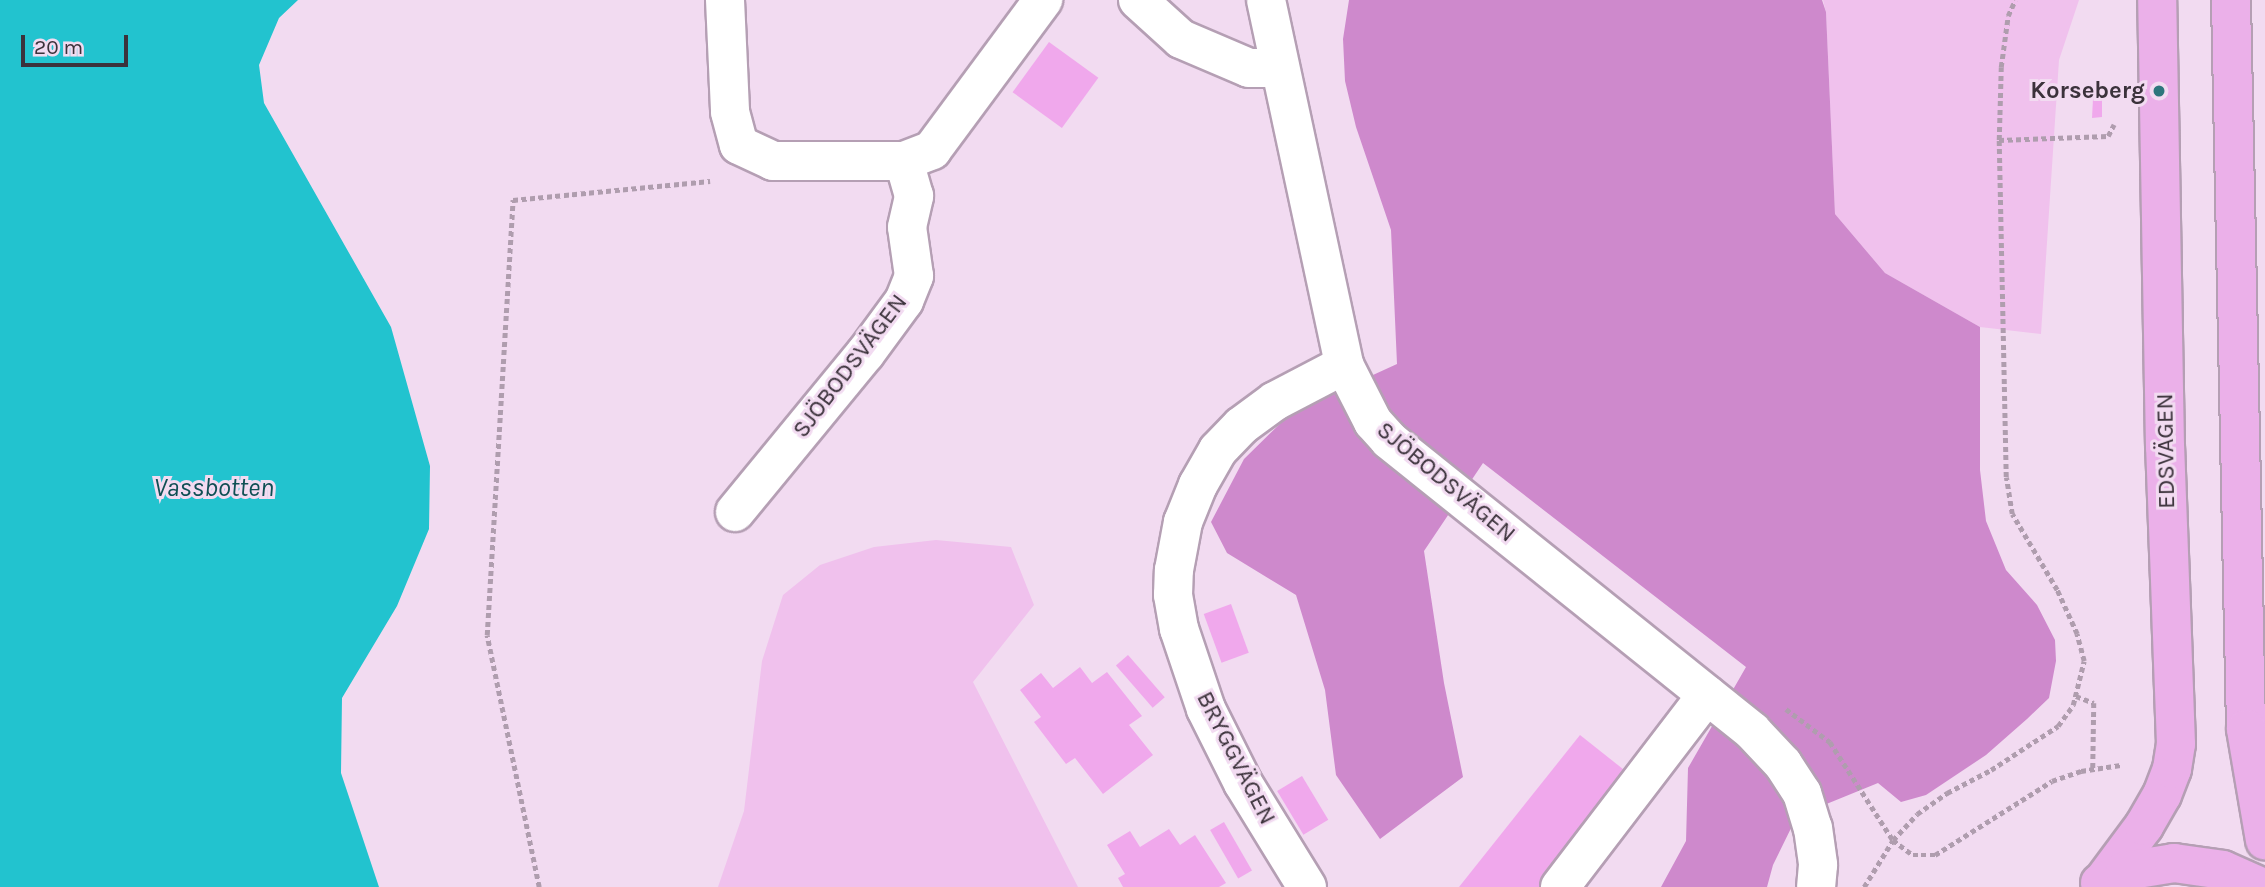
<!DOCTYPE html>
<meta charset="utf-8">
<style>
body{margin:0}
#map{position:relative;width:2265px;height:887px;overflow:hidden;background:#f2dbf1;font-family:Karla,sans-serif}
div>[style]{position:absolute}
.green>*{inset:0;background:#f0c1ed}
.forest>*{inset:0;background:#ce89cc}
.water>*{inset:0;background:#22c3cf}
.building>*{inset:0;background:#f0a8ec;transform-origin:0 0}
.path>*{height:4.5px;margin-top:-2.25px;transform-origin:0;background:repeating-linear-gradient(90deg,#af9dae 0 5px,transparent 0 8.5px)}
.roads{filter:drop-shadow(2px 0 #b59fb4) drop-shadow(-2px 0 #b59fb4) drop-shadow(0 2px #b59fb4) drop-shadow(0 -2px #b59fb4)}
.minor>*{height:38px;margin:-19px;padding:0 19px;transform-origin:19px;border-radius:19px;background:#fff}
.major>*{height:38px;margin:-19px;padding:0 19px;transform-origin:19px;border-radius:19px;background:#ebb0e9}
.dots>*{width:19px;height:19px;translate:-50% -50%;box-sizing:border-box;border:4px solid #f2dbf1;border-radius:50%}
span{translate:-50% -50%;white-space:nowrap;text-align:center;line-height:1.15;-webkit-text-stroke:6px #f2dbf1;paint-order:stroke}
.poi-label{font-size:24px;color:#3b323b;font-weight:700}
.right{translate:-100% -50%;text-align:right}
.street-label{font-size:24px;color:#3b323b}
.water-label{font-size:26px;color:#0f4f54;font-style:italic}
.scale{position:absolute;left:21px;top:35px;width:107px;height:32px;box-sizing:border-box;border:4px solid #3b323b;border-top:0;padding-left:9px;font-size:21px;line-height:24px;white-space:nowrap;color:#3b323b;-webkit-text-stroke:5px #f2dbf1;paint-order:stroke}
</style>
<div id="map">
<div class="green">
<i style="clip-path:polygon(1823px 0,2079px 0,2059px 60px,2041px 334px,1980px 327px,1885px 273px,1835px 214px,1826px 12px)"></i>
<i style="clip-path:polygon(936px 540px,1011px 547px,1034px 605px,973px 682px,1078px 887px,718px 887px,744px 811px,762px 661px,783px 595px,820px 565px,874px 547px)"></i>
</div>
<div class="forest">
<i style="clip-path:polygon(1349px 0,1822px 0,1826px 12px,1835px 214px,1885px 273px,1980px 327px,1980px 470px,1986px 521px,2006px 570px,2037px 605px,2055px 640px,2056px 661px,2049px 698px,2027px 719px,1986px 755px,1926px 795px,1901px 802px,1878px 783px,1797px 816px,1773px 865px,1767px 887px,1661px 887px,1686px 841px,1688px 768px,1746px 667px,1483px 463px,1424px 551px,1444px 683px,1463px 777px,1380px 839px,1336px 775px,1325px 690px,1296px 595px,1227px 553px,1211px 522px,1244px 459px,1292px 412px,1397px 364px,1391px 230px,1356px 127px,1345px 81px,1343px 39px)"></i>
</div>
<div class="water">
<i style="clip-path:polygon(0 0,298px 0,279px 18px,259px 65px,264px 103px,391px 327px,430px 466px,429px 529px,397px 606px,342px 698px,341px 773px,379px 887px,0 887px)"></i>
</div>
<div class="building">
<i style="left:1049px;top:42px;width:61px;height:62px;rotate:36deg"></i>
<i style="clip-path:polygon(2093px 99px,2102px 100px,2102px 117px,2092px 118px)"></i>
<i style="left:1231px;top:604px;width:52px;height:29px;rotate:70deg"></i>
<i style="left:1128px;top:655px;width:56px;height:16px;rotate:49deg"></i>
<i style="clip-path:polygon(1080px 667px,1092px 683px,1107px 672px,1142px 716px,1129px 725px,1153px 755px,1103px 794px,1075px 758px,1066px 764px,1034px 722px,1041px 717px,1020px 690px,1041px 673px,1053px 688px)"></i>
<i style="clip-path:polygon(1580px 735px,1633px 777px,1545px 887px,1459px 887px)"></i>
<i style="left:1302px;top:776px;width:51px;height:29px;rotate:59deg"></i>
<i style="left:1224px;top:822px;width:56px;height:16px;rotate:60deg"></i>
<i style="clip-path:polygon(1169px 829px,1180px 845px,1195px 835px,1226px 883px,1219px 887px,1123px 887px,1118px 878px,1125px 874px,1107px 845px,1130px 831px,1140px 847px)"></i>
</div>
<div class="path">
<i style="left:1999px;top:140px;width:109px;rotate:-2.1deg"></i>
<i style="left:2108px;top:136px;width:13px;rotate:-63deg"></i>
<i style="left:2076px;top:696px;width:19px;rotate:21deg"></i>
<i style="left:2094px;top:703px;width:65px;rotate:90.9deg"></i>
<i style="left:1786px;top:709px;width:55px;rotate:36.9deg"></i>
<i style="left:1830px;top:742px;width:117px;rotate:57.3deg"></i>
<i style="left:1893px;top:840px;width:35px;rotate:-47deg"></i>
<i style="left:1917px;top:814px;width:37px;rotate:-35deg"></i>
<i style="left:1947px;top:793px;width:50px;rotate:-27.6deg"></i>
<i style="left:1991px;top:770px;width:80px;rotate:-33.3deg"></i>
<i style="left:2058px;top:726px;width:26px;rotate:-54deg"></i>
<i style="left:2073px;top:705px;width:45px;rotate:-76deg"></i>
<i style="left:2084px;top:661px;width:28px;rotate:-105deg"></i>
<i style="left:2077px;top:634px;width:48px;rotate:-114.4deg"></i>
<i style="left:2057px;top:590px;width:88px;rotate:-120.6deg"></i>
<i style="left:2012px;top:514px;width:37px;rotate:-99deg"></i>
<i style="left:2006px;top:477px;width:337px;rotate:-91.2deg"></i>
<i style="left:1999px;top:140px;width:73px;rotate:-88.4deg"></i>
<i style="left:2001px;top:67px;width:51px;rotate:-82.2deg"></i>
<i style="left:2008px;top:16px;width:17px;rotate:-66deg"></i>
<i style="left:539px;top:887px;width:257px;rotate:-101.7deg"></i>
<i style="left:487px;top:635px;width:436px;rotate:-86.6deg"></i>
<i style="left:513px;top:200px;width:198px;rotate:-5.5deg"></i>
<i style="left:1864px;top:887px;width:55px;rotate:-58.3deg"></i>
<i style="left:1893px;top:840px;width:25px;rotate:37deg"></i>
<i style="left:1913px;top:855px;width:22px"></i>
<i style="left:1935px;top:855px;width:138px;rotate:-32.3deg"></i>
<i style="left:2052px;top:781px;width:31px;rotate:-19deg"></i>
<i style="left:2081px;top:771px;width:40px;rotate:-8.5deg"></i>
</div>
<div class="roads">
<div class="minor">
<i style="left:725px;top:0;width:112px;rotate:87.4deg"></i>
<i style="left:730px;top:112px;width:34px;rotate:75deg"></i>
<i style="left:739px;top:145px;width:38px;rotate:25deg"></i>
<i style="left:773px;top:161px;width:131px"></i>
<i style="left:904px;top:161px;width:30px;rotate:-21deg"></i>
<i style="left:932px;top:150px;width:187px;rotate:-53.5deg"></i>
<i style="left:1138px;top:0;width:58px;rotate:42.2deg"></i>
<i style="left:1181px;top:39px;width:74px;rotate:23.1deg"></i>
<i style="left:1249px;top:68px;width:29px"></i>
<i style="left:1266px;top:0;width:373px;rotate:77.9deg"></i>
<i style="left:1344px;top:365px;width:64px;rotate:63deg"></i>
<i style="left:1373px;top:422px;width:24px;rotate:48deg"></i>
<i style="left:1389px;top:440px;width:465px;rotate:38.7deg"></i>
<i style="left:1752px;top:731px;width:45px;rotate:46.8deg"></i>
<i style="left:1783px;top:764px;width:35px;rotate:57deg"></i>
<i style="left:1802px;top:793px;width:37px;rotate:73deg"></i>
<i style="left:1813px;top:828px;width:37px;rotate:82deg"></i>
<i style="left:1818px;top:865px;width:22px;rotate:95deg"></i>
<i style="left:735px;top:512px;width:205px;rotate:-50.6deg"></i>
<i style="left:865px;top:354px;width:66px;rotate:-53.7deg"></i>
<i style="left:904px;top:301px;width:27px;rotate:-68deg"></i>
<i style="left:914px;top:276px;width:49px;rotate:-98.1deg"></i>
<i style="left:907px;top:227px;width:32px;rotate:-77deg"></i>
<i style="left:914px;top:196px;width:36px;rotate:-106deg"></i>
<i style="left:1307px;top:887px;width:122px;rotate:-121.6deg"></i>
<i style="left:1243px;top:783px;width:83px;rotate:-116.6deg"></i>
<i style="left:1206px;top:709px;width:84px;rotate:-108.6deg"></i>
<i style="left:1179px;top:629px;width:35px;rotate:-100deg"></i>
<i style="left:1173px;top:595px;width:25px;rotate:-88deg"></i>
<i style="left:1174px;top:570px;width:49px;rotate:-79.4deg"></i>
<i style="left:1183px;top:522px;width:40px;rotate:-68deg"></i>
<i style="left:1198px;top:485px;width:40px;rotate:-60.3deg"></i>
<i style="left:1218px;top:450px;width:33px;rotate:-46deg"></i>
<i style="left:1241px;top:426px;width:42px;rotate:-36.3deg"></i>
<i style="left:1275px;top:401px;width:78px;rotate:-27.6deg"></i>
<i style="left:1560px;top:887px;width:242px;rotate:-52.6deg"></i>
</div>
<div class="major">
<i style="left:2231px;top:0;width:729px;rotate:88.82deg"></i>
<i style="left:2246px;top:729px;width:113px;rotate:80.3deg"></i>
<i style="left:2103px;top:881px;width:69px;rotate:-53.3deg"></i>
<i style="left:2144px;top:826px;width:36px;rotate:-60deg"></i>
<i style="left:2162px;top:795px;width:28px;rotate:-69deg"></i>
<i style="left:2172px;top:769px;width:25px;rotate:-81deg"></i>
<i style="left:2176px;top:744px;width:297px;rotate:-92.1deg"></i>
<i style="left:2165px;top:447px;width:447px;rotate:-91deg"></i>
<i style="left:2100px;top:883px;width:28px;rotate:-26deg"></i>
<i style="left:2125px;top:871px;width:50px;rotate:-9.3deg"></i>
<i style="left:2174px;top:863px;width:49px;rotate:8.1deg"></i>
<i style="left:2223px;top:870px;width:42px;rotate:24.1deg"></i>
</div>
</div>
<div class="dots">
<i style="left:2159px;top:91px;background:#2d767c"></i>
</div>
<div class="poi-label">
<span class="right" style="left:2145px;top:91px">Korseberg</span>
</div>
<div class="street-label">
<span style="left:850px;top:366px;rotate:-53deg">SJÖBODSVÄGEN</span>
<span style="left:2166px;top:451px;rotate:-91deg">EDSVÄGEN</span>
<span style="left:1446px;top:482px;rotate:40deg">SJÖBODSVÄGEN</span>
<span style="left:1236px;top:758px;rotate:63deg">BRYGGVÄGEN</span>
</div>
<div class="water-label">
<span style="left:214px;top:488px">Vassbotten</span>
</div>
<div class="scale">20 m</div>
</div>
